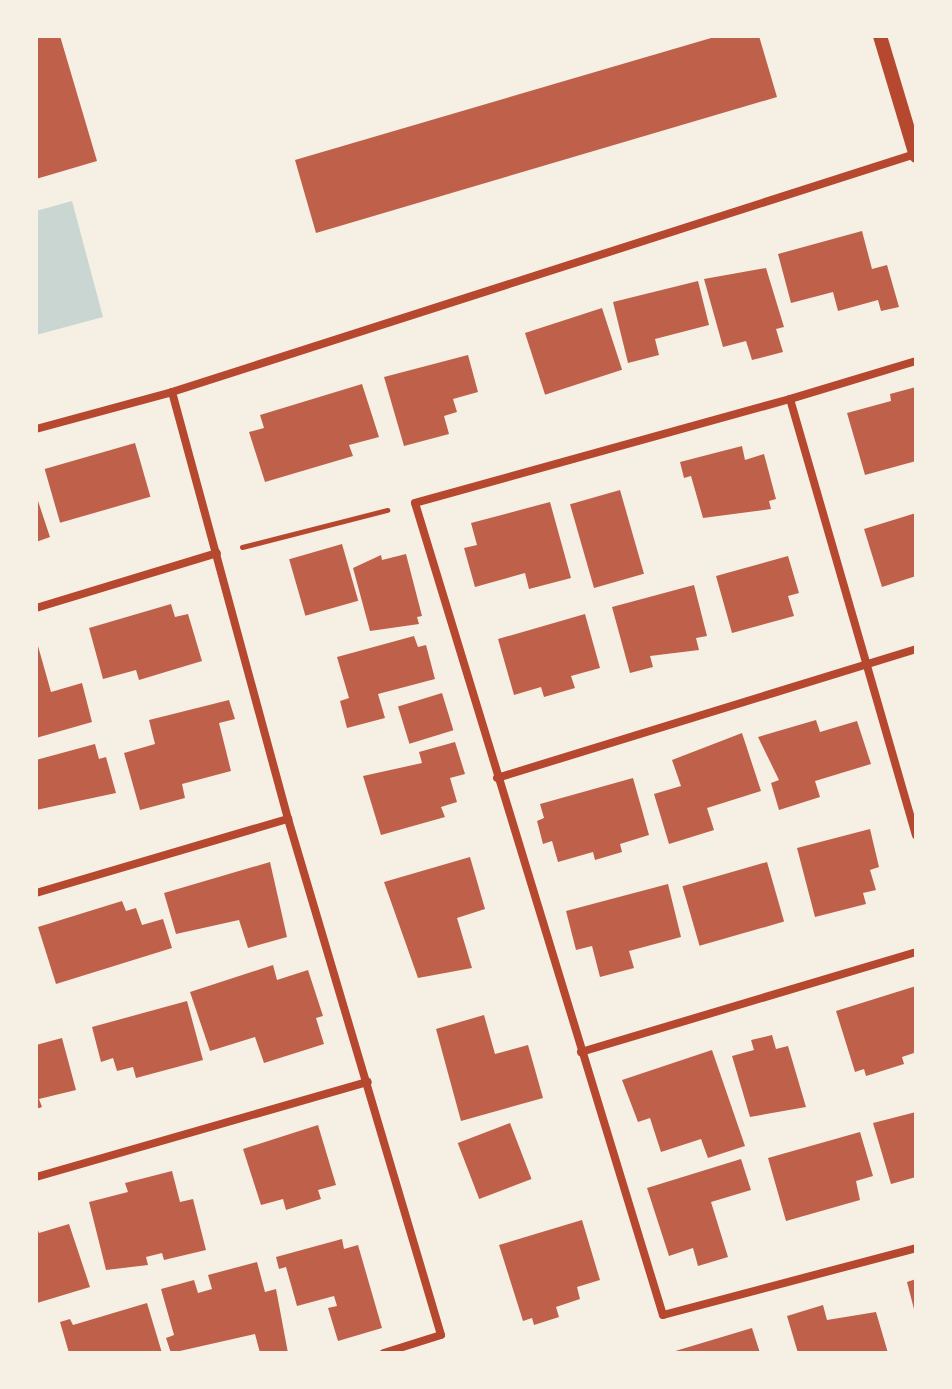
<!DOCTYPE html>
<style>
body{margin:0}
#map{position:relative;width:952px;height:1389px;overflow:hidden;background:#f6efe4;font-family:"Public Sans",sans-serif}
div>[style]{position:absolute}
.water>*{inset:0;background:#c9d6d2}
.building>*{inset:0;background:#bf614a;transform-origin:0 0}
.path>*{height:5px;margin:-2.5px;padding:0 2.5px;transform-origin:2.5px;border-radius:2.5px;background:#b5482f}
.minor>*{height:8px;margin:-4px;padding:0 4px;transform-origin:4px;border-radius:4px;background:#b5482f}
.tertiary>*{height:14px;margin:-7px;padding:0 7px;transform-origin:7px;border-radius:7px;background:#b5482f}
span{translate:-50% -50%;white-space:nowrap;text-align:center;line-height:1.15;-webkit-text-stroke:6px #f6efe4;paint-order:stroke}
.frame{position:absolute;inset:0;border:38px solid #f6efe4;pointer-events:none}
</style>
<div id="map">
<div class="water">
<i style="clip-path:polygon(72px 201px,103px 317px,36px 335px,36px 211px)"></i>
</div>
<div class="building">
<i style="clip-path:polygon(36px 36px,60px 36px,97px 161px,36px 179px)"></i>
<i style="clip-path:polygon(718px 36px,759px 36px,777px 97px,316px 233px,295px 160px)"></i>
<i style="clip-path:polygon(862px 231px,872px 269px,887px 265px,899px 307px,881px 311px,878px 300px,838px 311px,833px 292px,791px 303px,778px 254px)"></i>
<i style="clip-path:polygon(766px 268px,784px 327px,776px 329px,783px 352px,752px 360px,746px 341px,723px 347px,704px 279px)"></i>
<i style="clip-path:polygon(698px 281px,709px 325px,655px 339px,659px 355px,628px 363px,613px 302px)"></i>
<i style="left:602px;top:308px;width:65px;height:81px;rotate:72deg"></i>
<i style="clip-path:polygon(468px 355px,478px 392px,453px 399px,457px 412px,444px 416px,449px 434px,404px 446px,384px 377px)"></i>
<i style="clip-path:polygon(362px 384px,379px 437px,349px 445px,353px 456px,265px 482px,249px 432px,264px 428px,260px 415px)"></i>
<i style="clip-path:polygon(916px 387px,916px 461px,865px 475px,847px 413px,891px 401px,890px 394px)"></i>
<i style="left:135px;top:443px;width:56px;height:94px;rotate:74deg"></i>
<i style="clip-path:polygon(742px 446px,745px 460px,764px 454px,776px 499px,769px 501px,771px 509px,703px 518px,691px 476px,684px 478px,680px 462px)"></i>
<i style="left:620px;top:490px;width:87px;height:52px;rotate:74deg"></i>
<i style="clip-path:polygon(36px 495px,50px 537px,36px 542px)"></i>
<i style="clip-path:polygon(550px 502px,571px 578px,529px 589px,525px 573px,475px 587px,464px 548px,477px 545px,471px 523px)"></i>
<i style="clip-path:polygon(916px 513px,916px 576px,882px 587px,864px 529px)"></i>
<i style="left:342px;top:544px;width:59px;height:55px;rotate:74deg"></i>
<i style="clip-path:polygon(406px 554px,422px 616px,417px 617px,419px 624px,370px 631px,353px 568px,381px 555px,382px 560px)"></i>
<i style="clip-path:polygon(788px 556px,799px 593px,788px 596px,794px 616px,732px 633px,716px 576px)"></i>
<i style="clip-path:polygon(694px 585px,707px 636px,696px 638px,699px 650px,650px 656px,653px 667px,630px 673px,612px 607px)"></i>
<i style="clip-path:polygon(171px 604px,175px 617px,188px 614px,202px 661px,139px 680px,136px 670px,103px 679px,89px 628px)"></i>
<i style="clip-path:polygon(585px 614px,600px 668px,571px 676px,575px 688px,544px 697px,541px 687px,514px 695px,498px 639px)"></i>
<i style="clip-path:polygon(414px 636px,418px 647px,426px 645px,435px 679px,378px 694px,385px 718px,347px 728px,340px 701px,349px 698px,337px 657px)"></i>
<i style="clip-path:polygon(38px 646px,51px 692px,82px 683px,92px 722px,36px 738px)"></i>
<i style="left:442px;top:693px;width:39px;height:46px;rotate:73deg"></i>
<i style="clip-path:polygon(229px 700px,235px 719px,219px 723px,231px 771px,182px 784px,185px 798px,140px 810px,124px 753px,155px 744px,149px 720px)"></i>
<i style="clip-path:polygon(816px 720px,820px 732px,857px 721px,871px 764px,815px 781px,820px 797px,779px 810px,771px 783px,779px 780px,758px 737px)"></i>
<i style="clip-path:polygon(742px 733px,761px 791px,707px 808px,714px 830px,669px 844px,654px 794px,681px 786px,672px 760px)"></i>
<i style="clip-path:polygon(455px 742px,465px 774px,450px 778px,457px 802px,441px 807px,445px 817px,381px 835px,363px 776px,422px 763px,419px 752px)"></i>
<i style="clip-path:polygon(95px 744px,99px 759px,106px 757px,116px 793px,36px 810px,36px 760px)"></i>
<i style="clip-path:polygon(633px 778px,649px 835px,620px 844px,622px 852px,595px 860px,593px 852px,558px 862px,552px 841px,543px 844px,537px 821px,544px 818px,540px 804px)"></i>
<i style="clip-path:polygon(870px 829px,879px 867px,870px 870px,876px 890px,863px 893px,866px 904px,815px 917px,797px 848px)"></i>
<i style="clip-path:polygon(470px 857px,485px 909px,457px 918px,472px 968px,418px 978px,384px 882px)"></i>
<i style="clip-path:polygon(270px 862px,287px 937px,248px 948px,239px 920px,176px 934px,164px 893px)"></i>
<i style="left:767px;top:862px;width:62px;height:88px;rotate:74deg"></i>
<i style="clip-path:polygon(668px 884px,681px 937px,629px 951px,634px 968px,600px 977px,592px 946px,576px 950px,566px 911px)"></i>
<i style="clip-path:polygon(122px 901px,126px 911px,136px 908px,142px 925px,163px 919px,172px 948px,56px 984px,38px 927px)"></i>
<i style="clip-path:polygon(273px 965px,277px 980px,308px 970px,323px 1016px,316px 1018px,324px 1044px,264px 1063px,255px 1037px,210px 1051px,190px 992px)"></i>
<i style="clip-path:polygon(916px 986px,914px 1053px,902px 1057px,904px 1064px,866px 1076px,864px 1069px,855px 1072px,836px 1011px)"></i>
<i style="clip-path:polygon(187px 1001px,203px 1060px,136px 1078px,133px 1067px,117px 1071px,113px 1058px,101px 1062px,92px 1027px)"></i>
<i style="clip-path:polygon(484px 1015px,495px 1054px,528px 1045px,543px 1098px,461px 1121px,436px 1029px)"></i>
<i style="clip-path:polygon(772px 1035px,776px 1049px,788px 1046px,806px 1107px,750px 1117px,732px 1056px,754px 1050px,751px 1040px)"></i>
<i style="clip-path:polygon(62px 1038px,76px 1090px,39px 1099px,42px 1107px,36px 1109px,36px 1045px)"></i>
<i style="clip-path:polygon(712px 1050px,745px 1146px,708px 1158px,701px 1139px,661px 1152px,650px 1118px,638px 1122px,622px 1080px)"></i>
<i style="clip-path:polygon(916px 1112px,916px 1177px,891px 1184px,873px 1123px)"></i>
<i style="left:510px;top:1123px;width:60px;height:56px;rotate:69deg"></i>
<i style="clip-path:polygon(318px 1125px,336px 1185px,318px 1190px,321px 1199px,286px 1210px,283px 1199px,261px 1205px,243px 1149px)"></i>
<i style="clip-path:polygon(860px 1132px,873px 1176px,856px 1181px,860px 1200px,786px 1221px,768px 1158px)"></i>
<i style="clip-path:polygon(741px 1159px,751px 1190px,711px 1202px,728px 1257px,698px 1266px,693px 1248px,669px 1256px,647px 1188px)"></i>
<i style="clip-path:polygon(172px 1171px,180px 1202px,193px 1199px,206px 1250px,164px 1260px,162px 1253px,146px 1257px,148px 1265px,106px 1270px,89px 1202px,128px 1192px,125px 1183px)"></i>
<i style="clip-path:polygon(582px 1220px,600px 1280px,577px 1287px,580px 1299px,556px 1307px,559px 1317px,534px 1325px,532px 1318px,523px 1321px,499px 1245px)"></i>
<i style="clip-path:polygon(69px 1224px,90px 1287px,37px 1303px,36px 1225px,39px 1233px)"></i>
<i style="clip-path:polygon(342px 1239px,344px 1249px,358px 1245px,382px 1328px,338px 1341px,328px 1308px,337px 1306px,334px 1296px,297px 1306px,286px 1267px,279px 1269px,276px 1257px)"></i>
<i style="clip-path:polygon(257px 1262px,265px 1292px,276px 1289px,288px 1353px,260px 1353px,255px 1334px,171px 1353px,166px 1338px,174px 1335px,161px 1289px,194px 1280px,198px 1293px,212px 1289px,208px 1275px)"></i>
<i style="clip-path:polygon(916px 1279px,916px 1313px,915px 1313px,907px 1282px)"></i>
<i style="clip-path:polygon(147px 1303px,162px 1353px,69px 1353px,60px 1322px,70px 1319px,73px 1325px)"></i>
<i style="clip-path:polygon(823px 1305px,827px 1320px,876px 1312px,888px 1353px,798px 1353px,787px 1316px)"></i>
<i style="clip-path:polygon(752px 1328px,760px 1353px,672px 1353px,672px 1352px)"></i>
</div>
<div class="path">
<i style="left:242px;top:547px;width:150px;rotate:-14.3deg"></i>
</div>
<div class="minor">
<i style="left:916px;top:361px;width:132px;rotate:163.2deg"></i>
<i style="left:790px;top:399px;width:454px;rotate:73.9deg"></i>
<i style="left:172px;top:392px;width:442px;rotate:74.8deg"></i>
<i style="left:288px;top:819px;width:538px;rotate:73.48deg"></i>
<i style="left:441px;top:1335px;width:60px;rotate:162.5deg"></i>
<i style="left:790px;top:399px;width:389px;rotate:164.5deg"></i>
<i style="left:415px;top:503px;width:849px;rotate:73.02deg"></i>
<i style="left:663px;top:1315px;width:262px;rotate:-14.8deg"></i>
<i style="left:36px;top:429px;width:141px;rotate:-15.2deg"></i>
<i style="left:172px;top:392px;width:780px;rotate:-17.76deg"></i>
<i style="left:36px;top:608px;width:189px;rotate:-16.9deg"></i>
<i style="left:497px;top:778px;width:438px;rotate:-17.1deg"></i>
<i style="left:36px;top:893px;width:263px;rotate:-16.4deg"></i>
<i style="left:581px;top:1052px;width:350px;rotate:-16.6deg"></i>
<i style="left:36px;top:1177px;width:345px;rotate:-16deg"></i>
</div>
<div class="tertiary">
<i style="left:880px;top:36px;width:125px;rotate:73.3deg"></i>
</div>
<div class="frame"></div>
</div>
